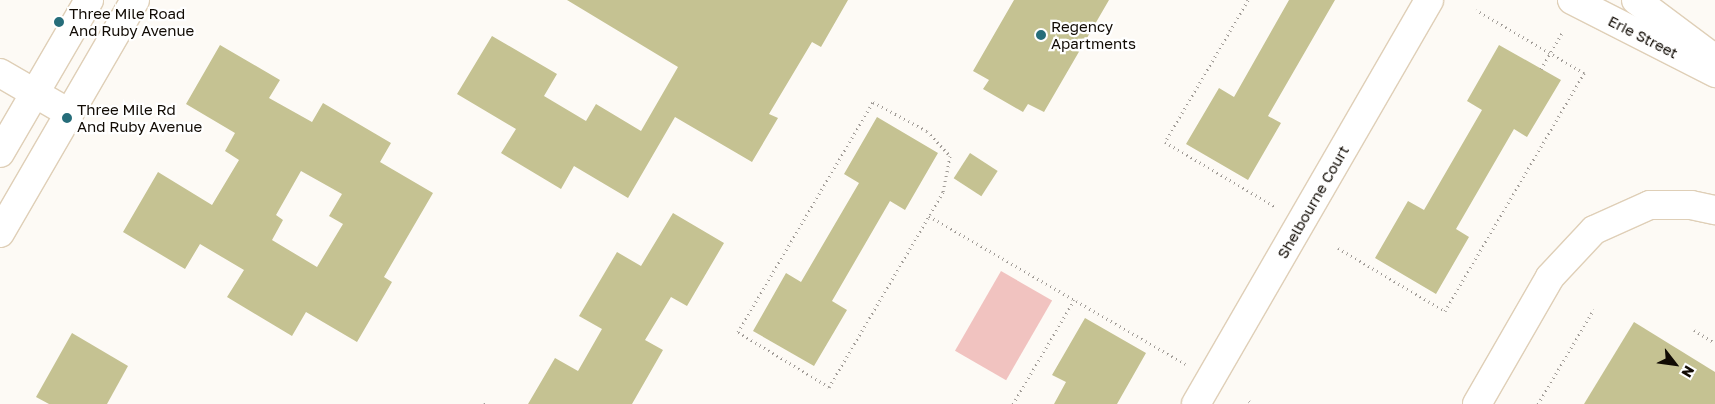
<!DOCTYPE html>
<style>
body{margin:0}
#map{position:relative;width:1715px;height:404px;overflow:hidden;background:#fdfaf5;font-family:"Golos Text",sans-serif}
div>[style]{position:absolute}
.green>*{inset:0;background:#f1c3c0;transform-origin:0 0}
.building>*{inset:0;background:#c5c292;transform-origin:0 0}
.path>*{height:3px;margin-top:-1.5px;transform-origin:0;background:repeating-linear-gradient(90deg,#a29d98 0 1px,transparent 0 5px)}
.roads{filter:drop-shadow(1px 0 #dfcfb7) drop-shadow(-1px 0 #dfcfb7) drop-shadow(0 1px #dfcfb7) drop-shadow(0 -1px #dfcfb7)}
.minor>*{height:28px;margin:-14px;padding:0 14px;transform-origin:14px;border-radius:14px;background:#fff}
.dots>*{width:14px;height:14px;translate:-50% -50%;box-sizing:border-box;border:2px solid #fff;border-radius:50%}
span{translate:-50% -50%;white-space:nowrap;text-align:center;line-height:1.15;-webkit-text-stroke:4.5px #fff;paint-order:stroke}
.poi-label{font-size:15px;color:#110b04}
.left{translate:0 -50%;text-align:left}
.street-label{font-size:15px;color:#110b04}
.north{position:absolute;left:1650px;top:339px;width:50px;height:50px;-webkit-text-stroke:4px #fff;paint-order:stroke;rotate:120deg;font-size:14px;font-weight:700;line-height:20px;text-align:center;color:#110b04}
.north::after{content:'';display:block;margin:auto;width:18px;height:22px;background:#110b04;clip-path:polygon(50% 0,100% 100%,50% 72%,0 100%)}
</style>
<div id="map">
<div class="green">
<i style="left:1001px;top:271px;width:59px;height:92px;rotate:30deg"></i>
</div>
<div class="building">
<i style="clip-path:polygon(567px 0,848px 0,821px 47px,812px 42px,769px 114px,778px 118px,752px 162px,675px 117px,628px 198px,574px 166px,561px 189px,501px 153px,516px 129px,457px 94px,492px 36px,557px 74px,544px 96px,586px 121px,596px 104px,641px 131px,678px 67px)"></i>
<i style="clip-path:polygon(1014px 0,1109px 0,1044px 112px,1028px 104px,1023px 112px,983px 89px,989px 80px,973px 71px)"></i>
<i style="clip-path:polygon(1289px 0,1335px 0,1268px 116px,1281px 123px,1248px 180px,1186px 144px,1219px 88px,1234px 97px)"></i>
<i style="clip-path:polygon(evenodd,220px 45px,280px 80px,269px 98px,312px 122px,323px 103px,391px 143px,380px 162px,433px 193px,384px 277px,392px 282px,357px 342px,306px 312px,292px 336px,227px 297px,244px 270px,200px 244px,185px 269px,123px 232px,158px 172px,212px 205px,239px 160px,225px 151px,235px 133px,186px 104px,220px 45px,301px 171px,342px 194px,329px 216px,343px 224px,317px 267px,272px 240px,283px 220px,276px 215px,301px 171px)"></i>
<i style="clip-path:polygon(1499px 45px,1561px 80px,1527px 137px,1514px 129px,1456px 229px,1469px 237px,1436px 294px,1375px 258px,1408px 201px,1424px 210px,1482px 110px,1467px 101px)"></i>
<i style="clip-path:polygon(877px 117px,938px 153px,905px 210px,890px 201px,832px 301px,847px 310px,814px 366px,753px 331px,786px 273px,801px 282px,859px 183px,844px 174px)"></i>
<i style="left:970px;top:153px;width:33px;height:30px;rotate:33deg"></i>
<i style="clip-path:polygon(673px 213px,724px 243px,687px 306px,671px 297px,645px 340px,663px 350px,632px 404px,528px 404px,555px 358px,578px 371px,602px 329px,579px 316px,617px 252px,641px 266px)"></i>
<i style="clip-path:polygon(1085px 318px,1146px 353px,1117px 404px,1054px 404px,1066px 382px,1052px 375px)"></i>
<i style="clip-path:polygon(1634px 322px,1715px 372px,1715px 404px,1584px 404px)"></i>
<i style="clip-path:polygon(72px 333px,128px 366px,107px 404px,49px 404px,36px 397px)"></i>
</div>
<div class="path">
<i style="left:1248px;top:0;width:164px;rotate:120.3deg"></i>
<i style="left:1165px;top:142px;width:129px;rotate:30.4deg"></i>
<i style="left:1541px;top:69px;width:42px;rotate:-59.7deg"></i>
<i style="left:873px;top:102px;width:61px;rotate:28.2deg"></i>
<i style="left:927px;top:131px;width:34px;rotate:47deg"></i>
<i style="left:950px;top:156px;width:37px;rotate:101deg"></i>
<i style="left:943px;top:192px;width:226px;rotate:120.3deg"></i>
<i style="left:829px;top:387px;width:106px;rotate:-148.9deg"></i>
<i style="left:738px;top:332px;width:267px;rotate:-59.6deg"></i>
<i style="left:929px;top:216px;width:296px;rotate:30deg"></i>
<i style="left:1338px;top:248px;width:124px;rotate:30.5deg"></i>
<i style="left:1445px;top:311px;width:276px;rotate:-59.7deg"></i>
<i style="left:1584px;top:73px;width:125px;rotate:-149.7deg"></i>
<i style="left:1694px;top:330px;width:25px;rotate:32deg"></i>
<i style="left:1249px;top:401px;width:5px;rotate:37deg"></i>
<i style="left:485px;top:404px;width:4px;rotate:-76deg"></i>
<i style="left:1013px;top:404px;width:121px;rotate:-59.6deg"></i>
<i style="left:1538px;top:404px;width:110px;rotate:-59.5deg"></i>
</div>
<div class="roads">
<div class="minor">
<i style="left:1572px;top:0;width:161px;rotate:27deg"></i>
<i style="left:1636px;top:0;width:99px;rotate:36.8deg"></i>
<i style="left:0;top:73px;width:80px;rotate:30.1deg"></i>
<i style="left:0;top:153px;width:177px;rotate:-59.8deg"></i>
<i style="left:0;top:233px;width:269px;rotate:-59.9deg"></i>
<i style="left:1196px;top:404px;width:466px;rotate:-60deg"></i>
<i style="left:1477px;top:404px;width:146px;rotate:-60.1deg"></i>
<i style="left:1550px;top:277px;width:64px;rotate:-46.9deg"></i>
<i style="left:1594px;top:230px;width:61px;rotate:-24.1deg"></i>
<i style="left:1650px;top:205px;width:41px"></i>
<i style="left:1691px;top:205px;width:25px;rotate:12deg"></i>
</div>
</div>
<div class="dots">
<i style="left:59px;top:22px;background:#266d7a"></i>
<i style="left:1041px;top:35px;background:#266d7a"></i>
<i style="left:67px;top:118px;background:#266d7a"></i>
</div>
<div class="poi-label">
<span class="left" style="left:69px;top:22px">Three Mile Road<br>And Ruby Avenue</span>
<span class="left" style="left:1051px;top:35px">Regency<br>Apartments</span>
<span class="left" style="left:77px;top:118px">Three Mile Rd<br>And Ruby Avenue</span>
</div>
<div class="street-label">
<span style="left:1643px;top:37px;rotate:27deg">Erie Street</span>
<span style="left:1313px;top:202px;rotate:-60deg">Shelbourne Court</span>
</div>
<div class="north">N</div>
</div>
